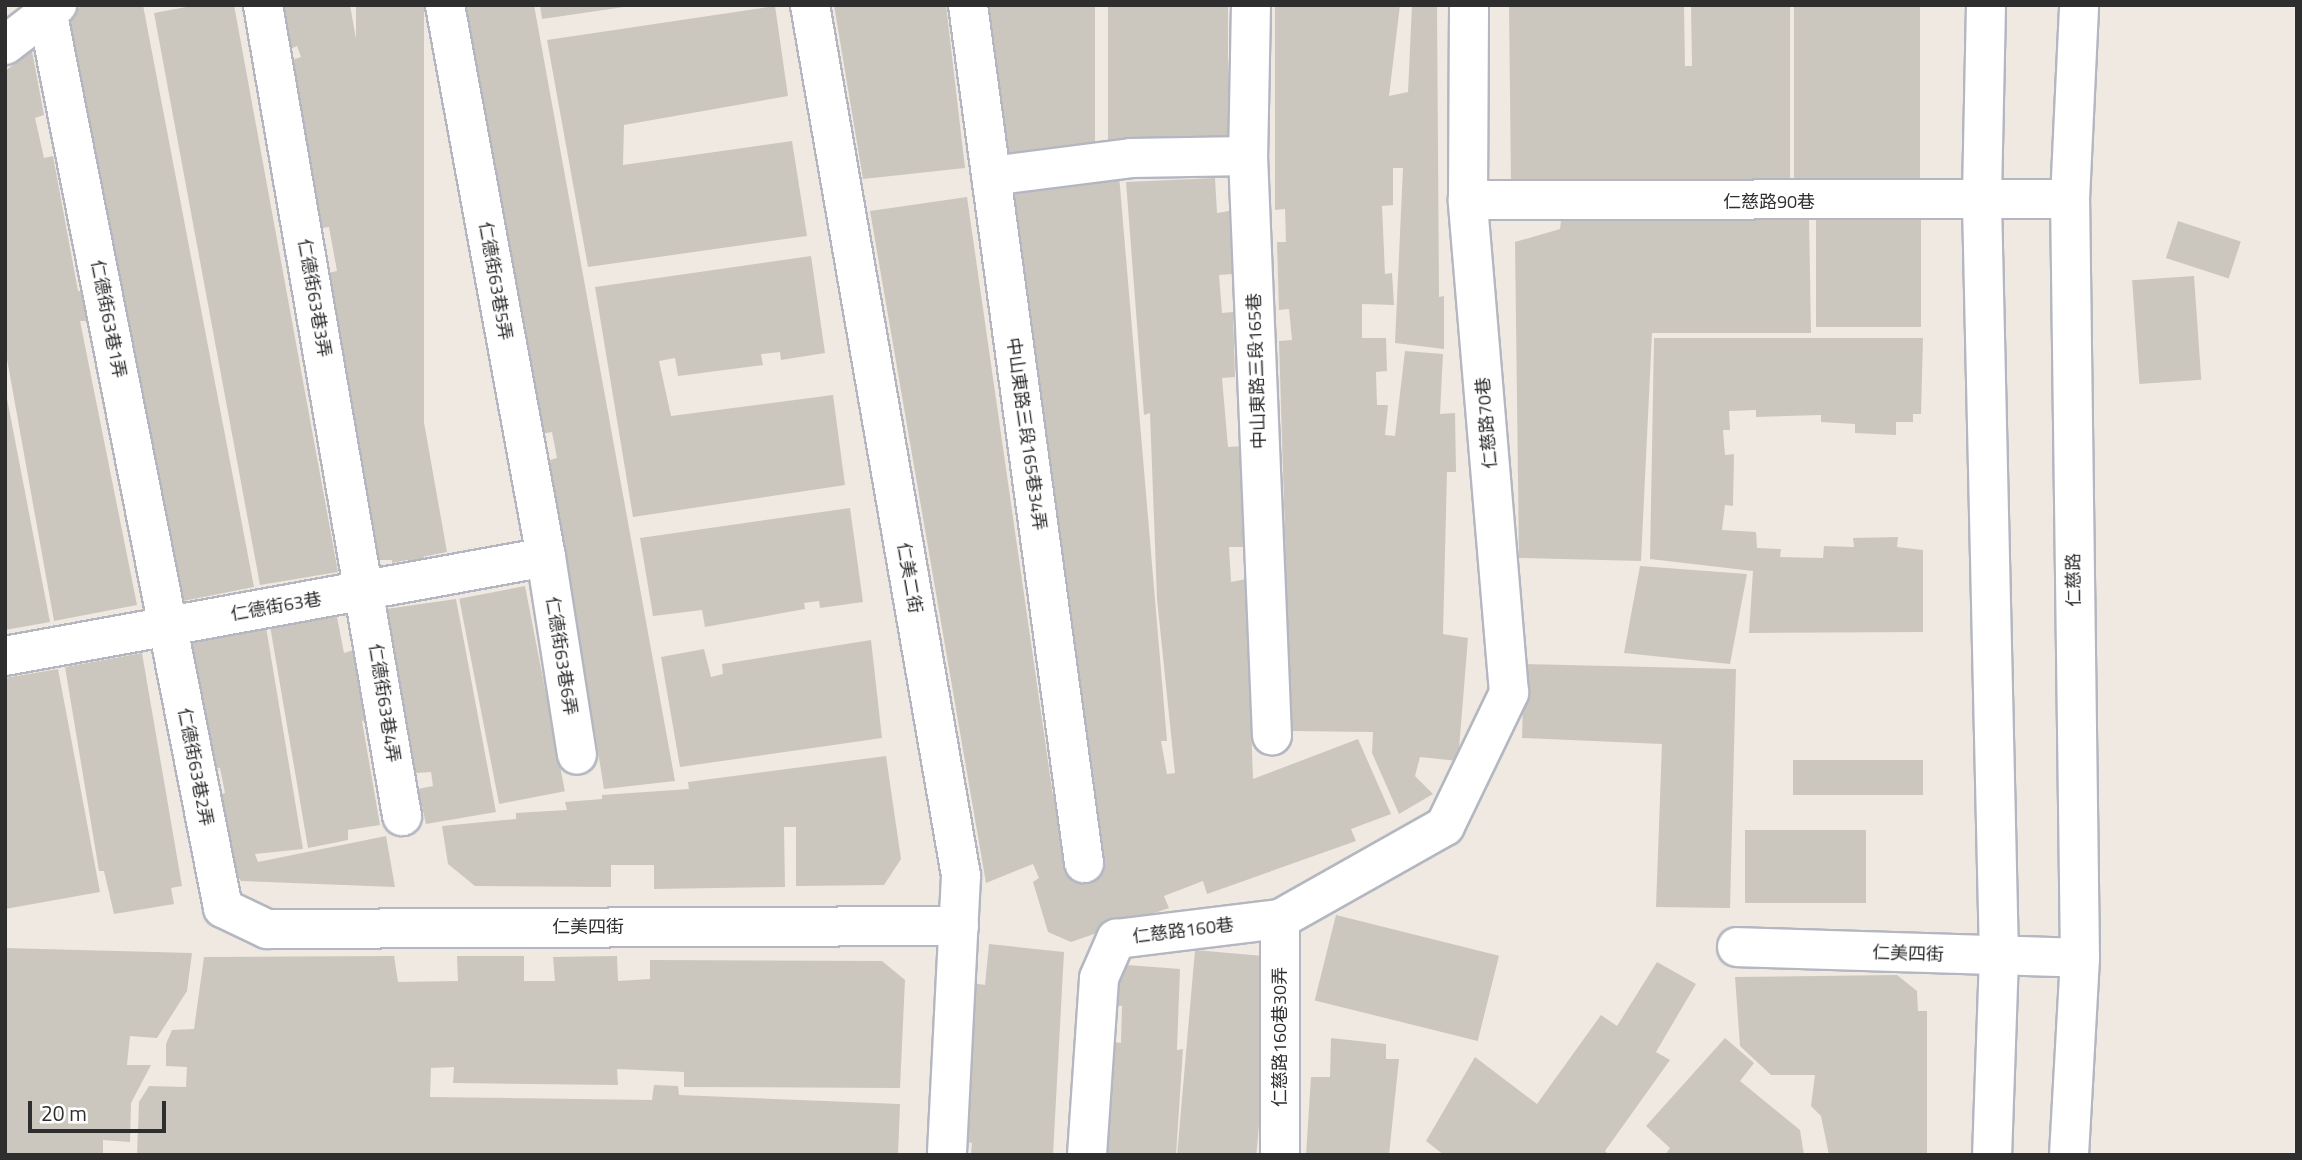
<!DOCTYPE html>
<meta charset="utf-8">
<style>
body{margin:0}
#map{position:relative;width:2302px;height:1160px;overflow:hidden;background:#efe9e1;font-family:"Titillium Web","Noto Sans TC",sans-serif}
div>[style]{position:absolute}
.building>*{inset:0;background:#cbc7bf;transform-origin:0 0}
.roads{filter:drop-shadow(2px 0 #b4b7c1) drop-shadow(-2px 0 #b4b7c1) drop-shadow(0 2px #b4b7c1) drop-shadow(0 -2px #b4b7c1)}
.minor>*{height:38px;margin:-19px;padding:0 19px;transform-origin:19px;border-radius:19px;background:#fff}
span{translate:-50% -50%;white-space:nowrap;text-align:center;line-height:1.15;-webkit-text-stroke:6px #fff;paint-order:stroke}
.street-label{font-size:18px;color:#2e2e2e}
.frame{position:absolute;inset:0;border:7px solid #2e2e2e;pointer-events:none}
.scale{position:absolute;left:28px;top:1101px;width:138px;height:32px;box-sizing:border-box;border:4px solid #2e2e2e;border-top:0;padding-left:9px;font-size:21px;line-height:24px;white-space:nowrap;color:#2e2e2e;-webkit-text-stroke:5px #fff;paint-order:stroke}
</style>
<div id="map">
<div class="building">
<i style="clip-path:polygon(83px 5px,143px 5px,254px 587px,178px 602px,66px 17px)"></i>
<i style="clip-path:polygon(197px 5px,234px 5px,338px 572px,260px 585px,154px 13px)"></i>
<i style="clip-path:polygon(282px 5px,350px 5px,447px 552px,392px 563px,390px 521px,370px 524px,328px 273px,337px 271px,329px 227px,322px 228px,292px 60px,301px 57px,297px 46px,290px 49px)"></i>
<i style="left:356px;top:5px;width:68px;height:555px"></i>
<i style="clip-path:polygon(460px 5px,534px 5px,675px 781px,604px 789px,595px 733px,586px 735px,547px 489px,553px 487px,550px 460px,557px 458px,552px 432px,535px 435px)"></i>
<i style="clip-path:polygon(540px 5px,623px 5px,624px 7px,542px 19px)"></i>
<i style="clip-path:polygon(834px 5px,946px 5px,965px 168px,863px 179px)"></i>
<i style="left:985px;top:5px;width:110px;height:152px"></i>
<i style="left:1108px;top:5px;width:120px;height:146px"></i>
<i style="clip-path:polygon(1275px 5px,1400px 5px,1389px 96px,1408px 92px,1412px 5px,1437px 5px,1439px 297px,1444px 296px,1444px 349px,1395px 343px,1403px 168px,1393px 168px,1393px 205px,1382px 206px,1385px 274px,1392px 273px,1394px 305px,1362px 304px,1362px 338px,1386px 338px,1387px 371px,1376px 372px,1377px 405px,1388px 405px,1385px 435px,1395px 436px,1405px 351px,1443px 354px,1440px 414px,1455px 413px,1456px 472px,1447px 472px,1443px 634px,1468px 638px,1458px 761px,1420px 757px,1415px 776px,1433px 794px,1399px 814px,1372px 753px,1373px 732px,1291px 731px,1279px 341px,1292px 340px,1289px 309px,1279px 310px,1277px 242px,1286px 242px,1285px 209px,1275px 210px)"></i>
<i style="clip-path:polygon(1509px 5px,1684px 5px,1685px 66px,1692px 66px,1691px 5px,1790px 5px,1790px 180px,1511px 184px)"></i>
<i style="left:1794px;top:5px;width:126px;height:174px"></i>
<i style="clip-path:polygon(775px 6px,788px 96px,624px 125px,623px 165px,792px 141px,807px 236px,588px 267px,547px 40px)"></i>
<i style="clip-path:polygon(32px 51px,44px 115px,35px 118px,44px 158px,53px 156px,78px 291px,83px 291px,88px 321px,80px 321px,137px 605px,54px 621px,5px 348px,5px 71px)"></i>
<i style="clip-path:polygon(1119px 175px,1167px 741px,1161px 741px,1167px 774px,1175px 773px,1157px 599px,1150px 413px,1144px 415px,1126px 182px,1215px 178px,1217px 213px,1229px 211px,1232px 274px,1219px 275px,1222px 313px,1233px 312px,1235px 377px,1222px 378px,1228px 447px,1242px 446px,1245px 547px,1229px 547px,1231px 582px,1246px 579px,1253px 779px,1358px 739px,1391px 814px,1351px 829px,1356px 841px,1207px 894px,1203px 881px,1164px 896px,1169px 908px,1071px 942px,1048px 932px,1033px 882px,1039px 878px,1033px 864px,986px 883px,870px 211px,967px 197px,1053px 796px,1092px 789px,1009px 191px)"></i>
<i style="left:1921px;top:216px;width:111px;height:105px;rotate:90deg"></i>
<i style="clip-path:polygon(1809px 217px,1811px 333px,1652px 333px,1641px 561px,1519px 558px,1515px 242px,1560px 229px,1561px 221px)"></i>
<i style="left:2178px;top:221px;width:66px;height:39px;rotate:18deg"></i>
<i style="clip-path:polygon(811px 256px,825px 353px,781px 360px,780px 352px,761px 354px,763px 365px,678px 376px,675px 358px,659px 361px,671px 416px,833px 395px,845px 485px,633px 517px,595px 287px)"></i>
<i style="left:2194px;top:276px;width:104px;height:62px;rotate:86deg"></i>
<i style="clip-path:polygon(1654px 338px,1923px 338px,1921px 414px,1913px 414px,1913px 422px,1896px 422px,1896px 435px,1855px 433px,1855px 424px,1821px 422px,1821px 415px,1756px 417px,1756px 410px,1729px 411px,1730px 430px,1723px 430px,1725px 455px,1734px 454px,1733px 506px,1725px 505px,1722px 530px,1756px 532px,1757px 548px,1781px 549px,1780px 557px,1823px 558px,1824px 546px,1854px 547px,1853px 538px,1898px 537px,1897px 547px,1923px 550px,1923px 632px,1749px 633px,1753px 571px,1650px 559px)"></i>
<i style="clip-path:polygon(5px 388px,50px 622px,5px 630px)"></i>
<i style="clip-path:polygon(850px 508px,863px 602px,820px 608px,819px 601px,804px 603px,805px 609px,705px 627px,702px 610px,653px 616px,640px 538px)"></i>
<i style="clip-path:polygon(1640px 566px,1747px 574px,1730px 664px,1624px 653px)"></i>
<i style="left:525px;top:586px;width:209px;height:67px;rotate:79deg"></i>
<i style="clip-path:polygon(456px 599px,496px 812px,426px 824px,418px 789px,433px 786px,431px 772px,416px 773px,386px 609px)"></i>
<i style="clip-path:polygon(337px 617px,344px 653px,357px 649px,369px 720px,362px 721px,380px 825px,348px 830px,348px 840px,308px 848px,270px 626px)"></i>
<i style="clip-path:polygon(266px 627px,303px 849px,255px 854px,258px 862px,386px 836px,395px 887px,241px 881px,227px 861px,214px 795px,225px 793px,220px 768px,207px 769px,184px 641px)"></i>
<i style="clip-path:polygon(871px 640px,882px 738px,680px 767px,661px 657px,704px 649px,711px 677px,723px 674px,722px 664px)"></i>
<i style="clip-path:polygon(142px 653px,182px 886px,171px 888px,174px 904px,114px 914px,104px 871px,99px 871px,65px 667px)"></i>
<i style="clip-path:polygon(1524px 664px,1736px 669px,1730px 908px,1656px 907px,1662px 744px,1522px 738px)"></i>
<i style="clip-path:polygon(58px 669px,100px 892px,5px 909px,5px 678px)"></i>
<i style="clip-path:polygon(886px 756px,901px 859px,884px 885px,796px 886px,796px 827px,784px 827px,785px 887px,654px 889px,654px 865px,611px 865px,611px 887px,475px 886px,448px 864px,442px 826px,516px 819px,516px 813px,567px 810px,565px 802px,602px 799px,602px 795px,689px 789px,688px 782px)"></i>
<i style="left:1793px;top:760px;width:130px;height:35px"></i>
<i style="left:1745px;top:830px;width:121px;height:73px"></i>
<i style="left:1336px;top:915px;width:168px;height:88px;rotate:14deg"></i>
<i style="clip-path:polygon(989px 944px,1064px 952px,1053px 1155px,971px 1155px,972px 1143px,960px 1140px,966px 1065px,972px 1066px,973px 1023px,967px 1022px,972px 983px,985px 985px)"></i>
<i style="clip-path:polygon(5px 948px,192px 953px,187px 991px,157px 1038px,130px 1036px,127px 1065px,151px 1065px,131px 1103px,130px 1142px,103px 1140px,103px 1155px,5px 1155px)"></i>
<i style="left:1195px;top:950px;width:79px;height:205px;rotate:5deg"></i>
<i style="clip-path:polygon(394px 956px,398px 982px,458px 981px,457px 956px,524px 956px,524px 981px,555px 981px,553px 957px,617px 956px,618px 981px,650px 979px,650px 960px,882px 961px,905px 980px,900px 1088px,684px 1087px,684px 1072px,617px 1069px,618px 1085px,453px 1083px,454px 1067px,431px 1068px,430px 1097px,652px 1100px,654px 1085px,678px 1086px,679px 1095px,900px 1104px,898px 1155px,137px 1155px,139px 1102px,149px 1086px,186px 1087px,187px 1067px,166px 1066px,166px 1044px,172px 1030px,194px 1029px,204px 957px)"></i>
<i style="clip-path:polygon(1657px 962px,1696px 984px,1656px 1052px,1670px 1060px,1605px 1151px,1609px 1155px,1444px 1155px,1426px 1141px,1475px 1057px,1537px 1104px,1601px 1015px,1617px 1026px)"></i>
<i style="clip-path:polygon(1114px 964px,1180px 969px,1177px 1050px,1183px 1049px,1176px 1155px,1101px 1155px,1108px 1041px,1121px 1043px,1122px 1006px,1109px 1005px)"></i>
<i style="clip-path:polygon(1897px 975px,1917px 991px,1918px 1011px,1927px 1011px,1927px 1155px,1829px 1155px,1821px 1116px,1811px 1106px,1815px 1075px,1771px 1075px,1740px 1046px,1735px 977px)"></i>
<i style="clip-path:polygon(1331px 1038px,1386px 1044px,1386px 1059px,1399px 1059px,1389px 1155px,1306px 1155px,1311px 1077px,1330px 1077px)"></i>
<i style="clip-path:polygon(1725px 1038px,1754px 1063px,1740px 1081px,1800px 1130px,1804px 1155px,1665px 1155px,1670px 1148px,1646px 1126px)"></i>
</div>
<div class="roads">
<div class="minor">
<i style="left:46px;top:5px;width:920px;rotate:78.91deg"></i>
<i style="left:223px;top:908px;width:49px;rotate:25.5deg"></i>
<i style="left:267px;top:929px;width:692px;rotate:-0.25deg"></i>
<i style="left:263px;top:5px;width:823px;rotate:80.27deg"></i>
<i style="left:445px;top:5px;width:561px;rotate:79.63deg"></i>
<i style="left:546px;top:557px;width:200px;rotate:81.1deg"></i>
<i style="left:810px;top:5px;width:884px;rotate:80.16deg"></i>
<i style="left:961px;top:876px;width:279px;rotate:92.9deg"></i>
<i style="left:968px;top:5px;width:866px;rotate:82.3deg"></i>
<i style="left:1251px;top:5px;width:151px;rotate:91.1deg"></i>
<i style="left:1248px;top:156px;width:580px;rotate:87.63deg"></i>
<i style="left:1986px;top:5px;width:198px;rotate:91.2deg"></i>
<i style="left:1982px;top:203px;width:754px;rotate:88.71deg"></i>
<i style="left:1999px;top:957px;width:198px;rotate:92deg"></i>
<i style="left:5px;top:45px;width:66px;rotate:-37.6deg"></i>
<i style="left:991px;top:176px;width:141px;rotate:-7.3deg"></i>
<i style="left:1131px;top:158px;width:117px;rotate:-1deg"></i>
<i style="left:1468px;top:200px;width:602px;rotate:-0.1deg"></i>
<i style="left:5px;top:656px;width:550px;rotate:-10.37deg"></i>
<i style="left:1280px;top:919px;width:236px;rotate:90deg"></i>
<i style="left:1737px;top:947px;width:343px;rotate:1.8deg"></i>
<i style="left:1087px;top:1155px;width:177px;rotate:-86.1deg"></i>
<i style="left:1099px;top:978px;width:43px;rotate:-66.4deg"></i>
<i style="left:1116px;top:939px;width:165px;rotate:-7deg"></i>
<i style="left:1280px;top:919px;width:189px;rotate:-29.4deg"></i>
<i style="left:1445px;top:826px;width:148px;rotate:-64.3deg"></i>
<i style="left:1509px;top:693px;width:495px;rotate:-94.8deg"></i>
<i style="left:1468px;top:200px;width:195px;rotate:-89.7deg"></i>
<i style="left:2069px;top:1155px;width:197px;rotate:-86.8deg"></i>
<i style="left:2080px;top:958px;width:759px;rotate:-90.75deg"></i>
<i style="left:2070px;top:199px;width:194px;rotate:-87.3deg"></i>
</div>
</div>
<div class="street-label">
<span style="left:1769px;top:202px">仁慈路90巷</span>
<span style="left:495px;top:281px;rotate:80deg">仁德街63巷5弄</span>
<span style="left:314px;top:298px;rotate:80deg">仁德街63巷3弄</span>
<span style="left:108px;top:319px;rotate:79deg">仁德街63巷1弄</span>
<span style="left:1257px;top:371px;rotate:-92deg">中山東路三段165巷</span>
<span style="left:1487px;top:423px;rotate:-95deg">仁慈路70巷</span>
<span style="left:1026px;top:434px;rotate:82deg">中山東路三段165巷34弄</span>
<span style="left:909px;top:578px;rotate:80deg">仁美二街</span>
<span style="left:2074px;top:580px;rotate:-91deg">仁慈路</span>
<span style="left:276px;top:607px;rotate:-10deg">仁德街63巷</span>
<span style="left:561px;top:656px;rotate:81deg">仁德街63巷6弄</span>
<span style="left:384px;top:703px;rotate:81deg">仁德街63巷4弄</span>
<span style="left:195px;top:767px;rotate:79deg">仁德街63巷2弄</span>
<span style="left:588px;top:927px">仁美四街</span>
<span style="left:1183px;top:931px;rotate:-7deg">仁慈路160巷</span>
<span style="left:1908px;top:954px;rotate:2deg">仁美四街</span>
<span style="left:1280px;top:1037px;rotate:-90deg">仁慈路160巷30弄</span>
</div>
<div class="frame"></div>
<div class="scale">20 m</div>
</div>
